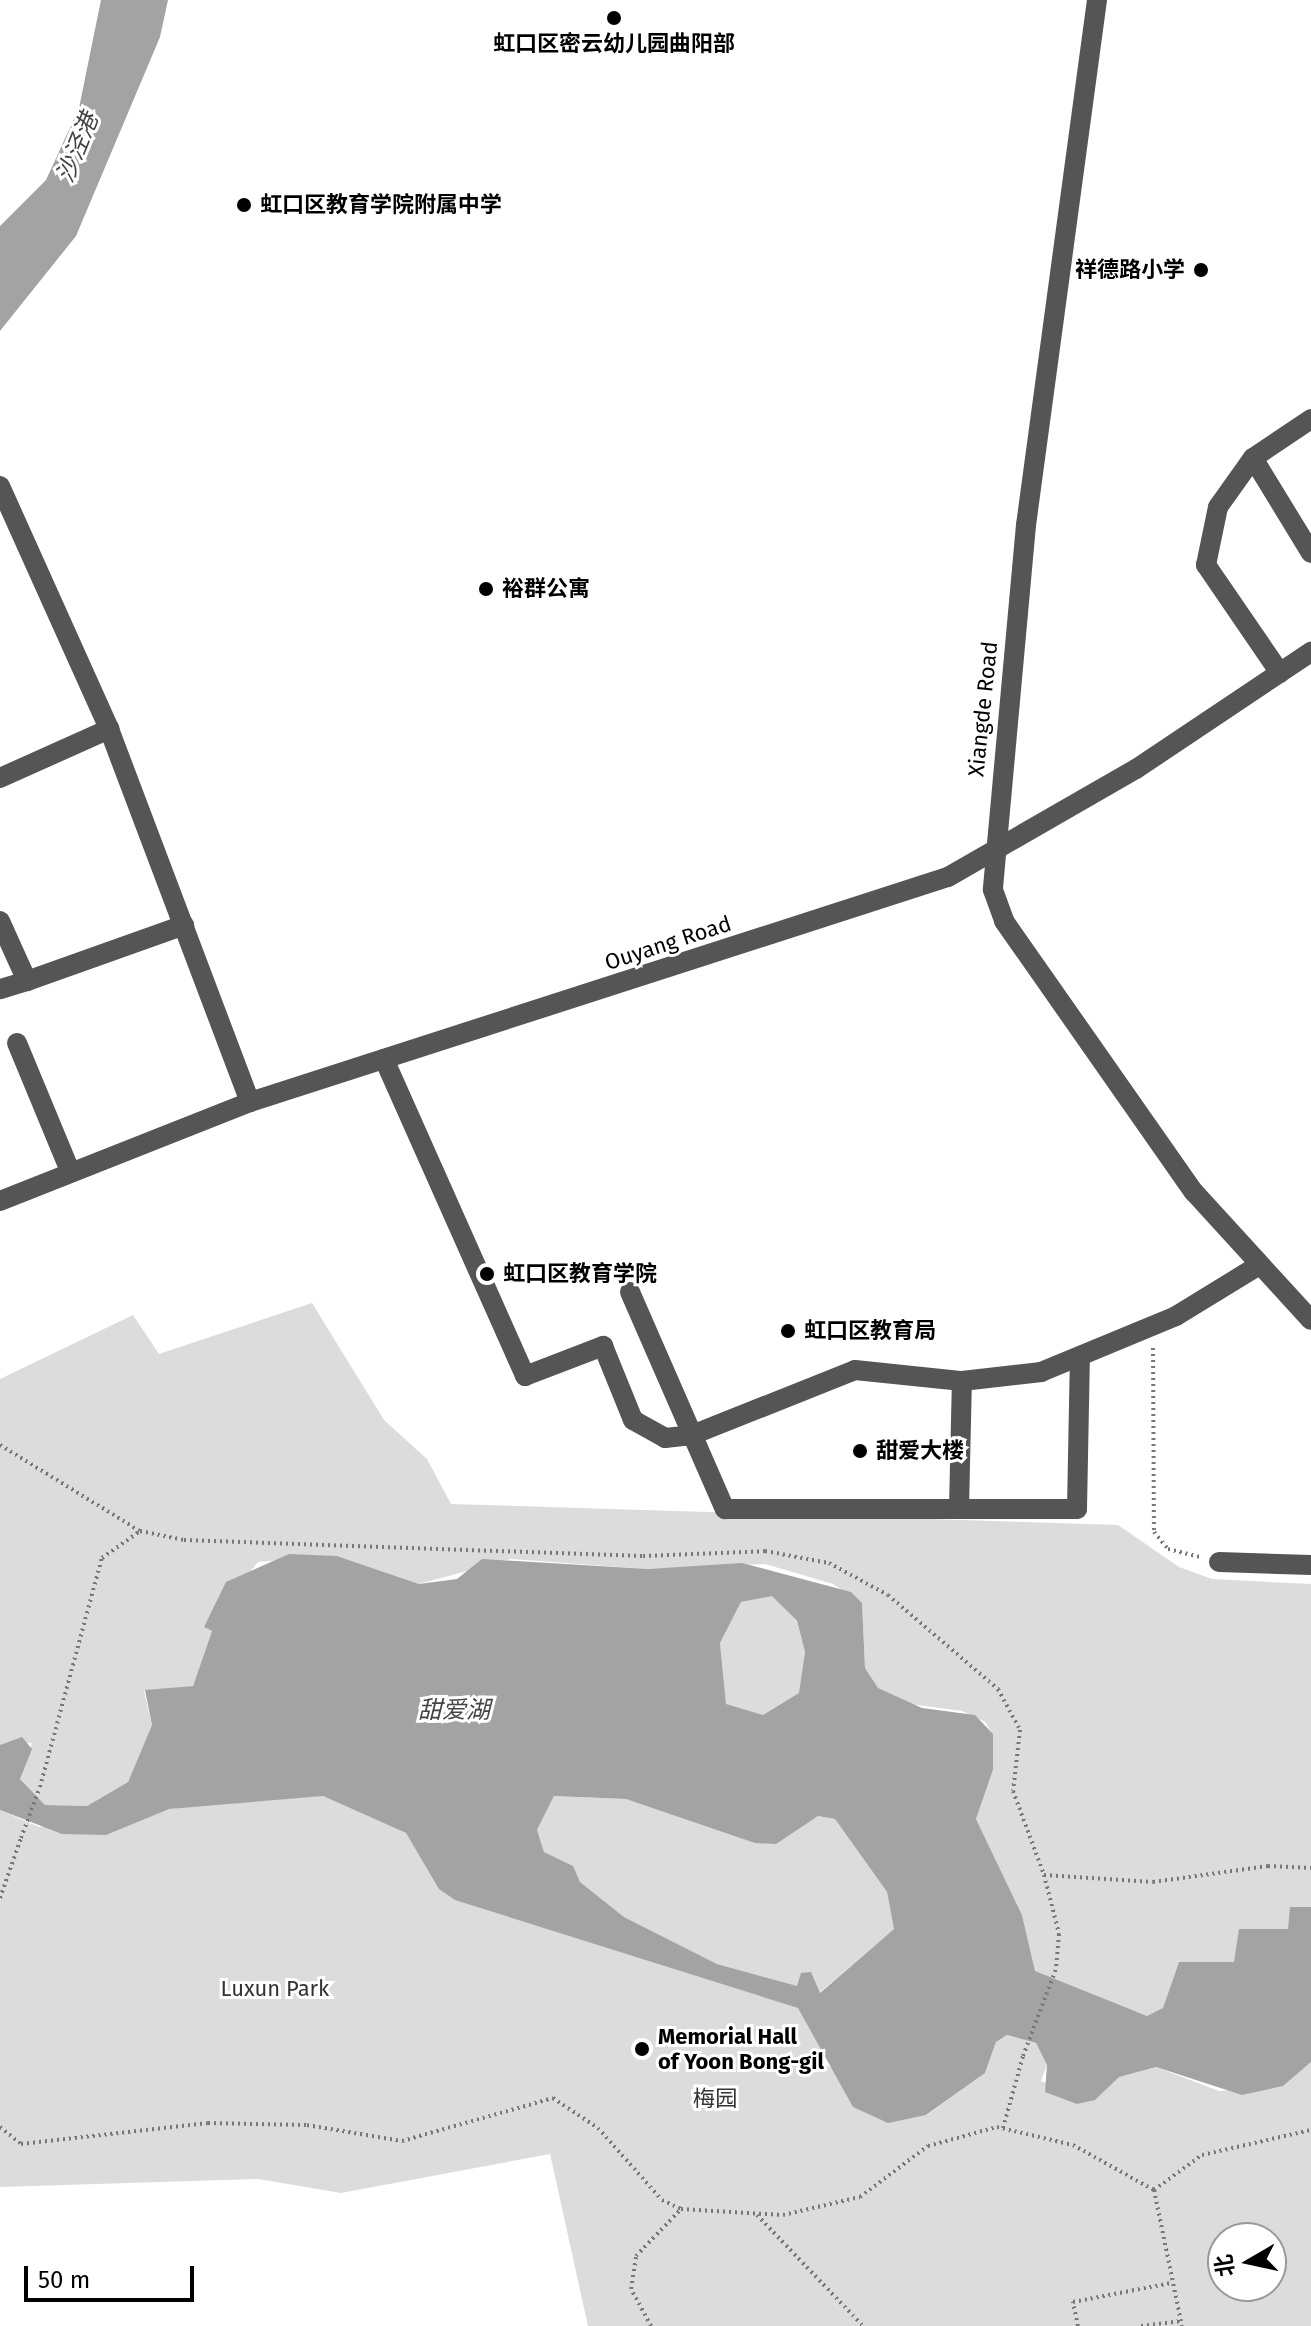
<!DOCTYPE html>
<meta charset="utf-8">
<style>
body{margin:0}
#map{position:relative;width:1311px;height:2326px;overflow:hidden;background:#fff;font-family:"Fira Sans","Noto Sans SC",sans-serif}
div>[style]{position:absolute}
.green>*{inset:0;background:#dcdcdc}
.water>*{inset:0;background:#a3a3a3}
.path>*{height:4px;margin-top:-2px;transform-origin:0;background:repeating-linear-gradient(90deg,#777 0 2px,transparent 0 6px)}
.minor>*{height:20px;margin:-10px;padding:0 10px;transform-origin:10px;border-radius:10px;background:#555}
.path-bridge>*{height:4px;margin-top:-2px;transform-origin:0;background:repeating-linear-gradient(90deg,#777 0 2px,transparent 0 6px)}
.dots>*{width:22px;height:22px;translate:-50% -50%;box-sizing:border-box;border:4px solid #fff;border-radius:50%}
span{translate:-50% -50%;white-space:nowrap;text-align:center;line-height:1.15;-webkit-text-stroke:6px #fff;paint-order:stroke}
.poi-label{font-size:22px;color:#000;font-weight:700}
.left{translate:0 -50%;text-align:left}
.right{translate:-100% -50%;text-align:right}
.street-label{font-size:22px;color:#000}
.park-label{font-size:22px;color:#333}
.water-label{font-size:24px;color:#444;font-style:italic}
.north{position:absolute;left:1207px;top:2222px;width:80px;height:80px;box-sizing:border-box;background:#fff;border:2px solid #999;border-radius:50%;rotate:261deg;font-size:22px;font-weight:700;line-height:32px;text-align:center;color:#000}
.north::after{content:'';display:block;margin:auto;width:28px;height:36px;background:#000;clip-path:polygon(50% 0,100% 100%,50% 72%,0 100%)}
.scale{position:absolute;left:24px;top:2266px;width:170px;height:36px;box-sizing:border-box;border:4px solid #000;border-top:0;padding-left:10px;font-size:24px;line-height:28px;white-space:nowrap;color:#000;-webkit-text-stroke:6px #fff;paint-order:stroke}
</style>
<div id="map">
<div class="green">
<i style="clip-path:polygon(312px 1303px,384px 1420px,427px 1459px,451px 1504px,1118px 1525px,1179px 1567px,1212px 1579px,1311px 1584px,1311px 1907px,1290px 1907px,1289px 1930px,1234px 1962px,1179px 1962px,1163px 2009px,1147px 2016px,1046px 1981px,1035px 1971px,1022px 1915px,976px 1819px,993px 1770px,993px 1735px,985px 1722px,962px 1711px,903px 1703px,878px 1689px,865px 1668px,862px 1603px,833px 1584px,765px 1564px,648px 1569px,511px 1559px,419px 1584px,337px 1556px,258px 1562px,204px 1627px,212px 1631px,193px 1686px,144px 1691px,152px 1725px,128px 1782px,87px 1806px,45px 1805px,20px 1779px,32px 1743px,0 1745px,0 1379px,133px 1315px,159px 1354px)"></i>
<i style="clip-path:polygon(772px 1595px,797px 1622px,805px 1652px,800px 1693px,763px 1715px,726px 1705px,720px 1643px,741px 1602px)"></i>
<i style="clip-path:polygon(evenodd,279px 1794px,323px 1796px,406px 1833px,472px 1905px,799px 2008px,815px 2029px,826px 2065px,927px 2115px,985px 2073px,996px 2042px,1007px 2035px,1036px 2043px,1047px 2065px,1041px 2081px,1095px 2100px,1118px 2077px,1156px 2067px,1219px 2091px,1283px 2086px,1311px 2062px,1311px 2326px,588px 2326px,550px 2154px,341px 2193px,258px 2179px,0 2187px,0 1810px,39px 1827px,279px 1794px,1223px 2238px,1271px 2238px,1271px 2286px,1223px 2286px,1223px 2238px)"></i>
<i style="clip-path:polygon(554px 1796px,626px 1799px,702px 1822px,800px 1827px,818px 1816px,835px 1819px,887px 1892px,894px 1929px,819px 1993px,717px 1964px,624px 1917px,580px 1882px,572px 1866px,544px 1852px,537px 1830px)"></i>
</div>
<div class="water">
<i style="clip-path:polygon(101px 0,168px 0,160px 37px,76px 236px,0 331px,0 226px,46px 180px,79px 108px)"></i>
<i style="clip-path:polygon(evenodd,289px 1554px,337px 1556px,419px 1584px,457px 1579px,482px 1559px,648px 1569px,742px 1563px,851px 1592px,862px 1603px,865px 1668px,878px 1688px,922px 1708px,975px 1715px,993px 1734px,993px 1770px,976px 1819px,1022px 1915px,1035px 1971px,1147px 2016px,1163px 2008px,1179px 1962px,1234px 1962px,1239px 1929px,1288px 1929px,1290px 1907px,1311px 1907px,1311px 2062px,1283px 2086px,1242px 2095px,1156px 2067px,1119px 2077px,1095px 2100px,1077px 2104px,1045px 2092px,1047px 2065px,1036px 2043px,1007px 2035px,996px 2042px,985px 2073px,926px 2115px,888px 2123px,853px 2107px,798px 2008px,455px 1900px,439px 1889px,406px 1833px,323px 1796px,169px 1809px,106px 1835px,62px 1834px,0 1810px,0 1745px,22px 1737px,32px 1749px,20px 1779px,45px 1805px,87px 1806px,128px 1782px,152px 1725px,145px 1690px,193px 1686px,212px 1631px,204px 1627px,226px 1582px,289px 1554px,772px 1596px,797px 1621px,805px 1652px,799px 1693px,763px 1715px,726px 1704px,720px 1643px,741px 1602px,772px 1596px,289px 1554px,554px 1796px,626px 1799px,755px 1843px,776px 1844px,818px 1816px,835px 1819px,887px 1892px,894px 1929px,820px 1993px,811px 1972px,801px 1973px,797px 1986px,717px 1964px,624px 1917px,580px 1882px,573px 1866px,544px 1852px,537px 1830px,554px 1796px)"></i>
</div>
<div class="path">
<i style="left:1153px;top:1348px;width:184px;rotate:89.7deg"></i>
<i style="left:1154px;top:1532px;width:22px;rotate:51deg"></i>
<i style="left:1168px;top:1549px;width:32px;rotate:14deg"></i>
<i style="left:0;top:1445px;width:164px;rotate:31.6deg"></i>
<i style="left:40px;top:1787px;width:237px;rotate:-74.9deg"></i>
<i style="left:102px;top:1558px;width:47px;rotate:-35.4deg"></i>
<i style="left:140px;top:1531px;width:45px;rotate:11.6deg"></i>
<i style="left:184px;top:1540px;width:459px;rotate:2deg"></i>
<i style="left:643px;top:1556px;width:122px;rotate:-2.3deg"></i>
<i style="left:765px;top:1551px;width:65px;rotate:10.6deg"></i>
<i style="left:829px;top:1563px;width:67px;rotate:28.5deg"></i>
<i style="left:888px;top:1595px;width:145px;rotate:40.5deg"></i>
<i style="left:998px;top:1689px;width:47px;rotate:61.8deg"></i>
<i style="left:1020px;top:1730px;width:61px;rotate:96.5deg"></i>
<i style="left:1013px;top:1791px;width:90px;rotate:69.7deg"></i>
<i style="left:1044px;top:1875px;width:109px;rotate:3.7deg"></i>
<i style="left:1153px;top:1882px;width:116px;rotate:-7.9deg"></i>
<i style="left:1268px;top:1866px;width:43px;rotate:2.7deg"></i>
<i style="left:1044px;top:1875px;width:61px;rotate:75.7deg"></i>
<i style="left:1059px;top:1934px;width:35px;rotate:95deg"></i>
<i style="left:0;top:1898px;width:64px;rotate:-70.7deg"></i>
<i style="left:0;top:2127px;width:27px;rotate:39deg"></i>
<i style="left:21px;top:2144px;width:188px;rotate:-6.4deg"></i>
<i style="left:208px;top:2123px;width:99px;rotate:1.2deg"></i>
<i style="left:307px;top:2125px;width:96px;rotate:9.6deg"></i>
<i style="left:402px;top:2141px;width:157px;rotate:-15.9deg"></i>
<i style="left:553px;top:2098px;width:54px;rotate:33.7deg"></i>
<i style="left:598px;top:2128px;width:96px;rotate:48.4deg"></i>
<i style="left:662px;top:2200px;width:21px;rotate:25deg"></i>
<i style="left:681px;top:2209px;width:102px;rotate:3.4deg"></i>
<i style="left:783px;top:2215px;width:79px;rotate:-13.2deg"></i>
<i style="left:860px;top:2197px;width:85px;rotate:-36.9deg"></i>
<i style="left:928px;top:2146px;width:72px;rotate:-15.4deg"></i>
<i style="left:997px;top:2127px;width:78px;rotate:13.3deg"></i>
<i style="left:1073px;top:2145px;width:93px;rotate:29.1deg"></i>
<i style="left:1154px;top:2190px;width:59px;rotate:-36.1deg"></i>
<i style="left:1202px;top:2155px;width:112px;rotate:-12.9deg"></i>
<i style="left:1003px;top:2128px;width:75px;rotate:-74.5deg"></i>
<i style="left:1154px;top:2190px;width:139px;rotate:78.4deg"></i>
<i style="left:757px;top:2215px;width:153px;rotate:46.3deg"></i>
<i style="left:651px;top:2326px;width:42px;rotate:-118.4deg"></i>
<i style="left:631px;top:2289px;width:33px;rotate:-81deg"></i>
<i style="left:636px;top:2256px;width:65px;rotate:-46.2deg"></i>
<i style="left:1078px;top:2326px;width:25px;rotate:-102deg"></i>
<i style="left:1073px;top:2302px;width:100px;rotate:-11deg"></i>
<i style="left:1141px;top:2326px;width:39px;rotate:-7deg"></i>
</div>
<div class="minor">
<i style="left:1097px;top:0;width:530px;rotate:97.7deg"></i>
<i style="left:1026px;top:525px;width:366px;rotate:95.2deg"></i>
<i style="left:993px;top:890px;width:33px;rotate:70deg"></i>
<i style="left:1004px;top:921px;width:331px;rotate:55deg"></i>
<i style="left:1194px;top:1192px;width:173px;rotate:47.6deg"></i>
<i style="left:1253px;top:458px;width:111px;rotate:58.6deg"></i>
<i style="left:0;top:486px;width:266px;rotate:65.8deg"></i>
<i style="left:109px;top:729px;width:399px;rotate:69.3deg"></i>
<i style="left:1280px;top:673px;width:131px;rotate:-124.4deg"></i>
<i style="left:1206px;top:565px;width:59px;rotate:-78.3deg"></i>
<i style="left:1218px;top:507px;width:60px;rotate:-54.5deg"></i>
<i style="left:1253px;top:458px;width:70px;rotate:-33.9deg"></i>
<i style="left:0;top:778px;width:120px;rotate:-24.2deg"></i>
<i style="left:0;top:921px;width:66px;rotate:65.8deg"></i>
<i style="left:27px;top:981px;width:28px;rotate:163deg"></i>
<i style="left:27px;top:981px;width:167px;rotate:-19.6deg"></i>
<i style="left:17px;top:1043px;width:139px;rotate:67.5deg"></i>
<i style="left:384px;top:1059px;width:347px;rotate:66deg"></i>
<i style="left:525px;top:1376px;width:84px;rotate:-21deg"></i>
<i style="left:603px;top:1346px;width:80px;rotate:67.9deg"></i>
<i style="left:633px;top:1420px;width:37px;rotate:29deg"></i>
<i style="left:665px;top:1438px;width:27px;rotate:-6deg"></i>
<i style="left:692px;top:1435px;width:175px;rotate:-21.7deg"></i>
<i style="left:855px;top:1370px;width:108px;rotate:5.9deg"></i>
<i style="left:962px;top:1381px;width:80px;rotate:-6.5deg"></i>
<i style="left:1041px;top:1372px;width:146px;rotate:-22.5deg"></i>
<i style="left:1176px;top:1316px;width:94px;rotate:-31.5deg"></i>
<i style="left:0;top:1201px;width:269px;rotate:-21.6deg"></i>
<i style="left:250px;top:1102px;width:733px;rotate:-17.87deg"></i>
<i style="left:948px;top:877px;width:217px;rotate:-29.9deg"></i>
<i style="left:1136px;top:769px;width:211px;rotate:-33.8deg"></i>
<i style="left:630px;top:1292px;width:237px;rotate:66.4deg"></i>
<i style="left:725px;top:1509px;width:234px"></i>
<i style="left:959px;top:1509px;width:128px;rotate:-88.7deg"></i>
<i style="left:959px;top:1509px;width:118px"></i>
<i style="left:1077px;top:1509px;width:151px;rotate:-88.9deg"></i>
<i style="left:1219px;top:1562px;width:92px;rotate:1.9deg"></i>
</div>
<div class="path-bridge">
<i style="left:21px;top:1838px;width:54px;rotate:-69.6deg"></i>
<i style="left:1023px;top:2056px;width:93px;rotate:-69.2deg"></i>
</div>
<div class="dots">
<i style="left:614px;top:18px;background:#000"></i>
<i style="left:244px;top:205px;background:#000"></i>
<i style="left:1201px;top:270px;background:#000"></i>
<i style="left:486px;top:589px;background:#000"></i>
<i style="left:487px;top:1274px;background:#000"></i>
<i style="left:788px;top:1331px;background:#000"></i>
<i style="left:860px;top:1451px;background:#000"></i>
<i style="left:642px;top:2049px;background:#000"></i>
</div>
<div class="poi-label">
<span style="left:614px;top:44px">虹口区密云幼儿园曲阳部</span>
<span class="left" style="left:260px;top:205px">虹口区教育学院附属中学</span>
<span class="right" style="left:1185px;top:270px">祥德路小学</span>
<span class="left" style="left:502px;top:589px">裕群公寓</span>
<span class="left" style="left:503px;top:1274px">虹口区教育学院</span>
<span class="left" style="left:804px;top:1331px">虹口区教育局</span>
<span class="left" style="left:876px;top:1451px">甜爱大楼</span>
<span class="left" style="left:658px;top:2049px">Memorial Hall<br>of Yoon Bong-gil</span>
</div>
<div class="street-label">
<span style="left:983px;top:709px;rotate:-84deg">Xiangde Road</span>
<span style="left:668px;top:943px;rotate:-18deg">Ouyang Road</span>
</div>
<div class="park-label">
<span style="left:275px;top:1989px">Luxun Park</span>
<span style="left:715px;top:2099px">梅园</span>
</div>
<div class="water-label">
<span style="left:78px;top:148px;rotate:-68deg">沙泾港</span>
<span style="left:454px;top:1711px">甜爱湖</span>
</div>
<div class="north">北</div>
<div class="scale">50 m</div>
</div>
